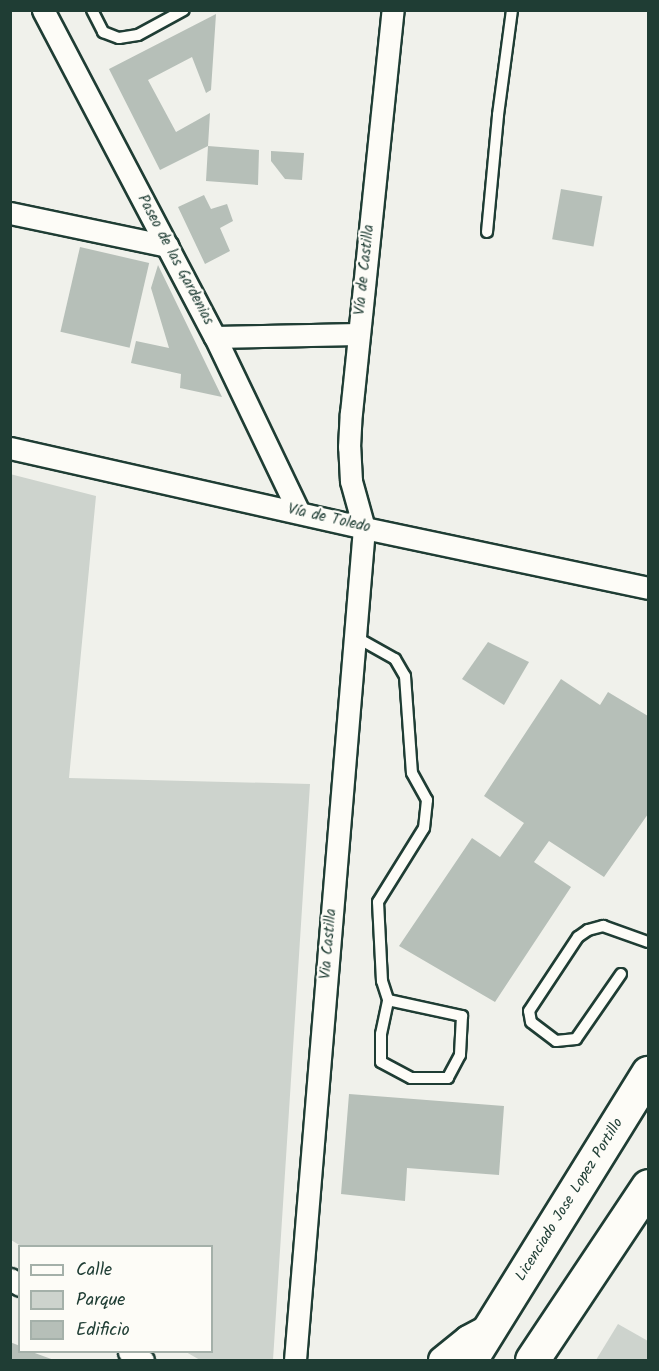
<!DOCTYPE html>
<meta charset="utf-8">
<style>
body{margin:0}
#map{position:relative;width:659px;height:1371px;overflow:hidden;background:#f0f1eb;font-family:Kalam,sans-serif}
div>[style]{position:absolute}
.green>*{inset:0;background:#cdd3cd}
.building>*{inset:0;background:#b6bfb8;transform-origin:0 0}
.roads{filter:drop-shadow(2px 0 #1f3d34) drop-shadow(-2px 0 #1f3d34) drop-shadow(0 2px #1f3d34) drop-shadow(0 -2px #1f3d34)}
.service>*{height:10px;margin:-5px;padding:0 5px;transform-origin:5px;border-radius:5px;background:#fdfcf7}
.minor>*{height:21px;margin:-10.5px;padding:0 10.5px;transform-origin:10.5px;border-radius:10.5px;background:#fdfcf7}
.tertiary>*{height:26px;margin:-13px;padding:0 13px;transform-origin:13px;border-radius:13px;background:#fdfcf7}
.trunk>*{height:33px;margin:-16.5px;padding:0 16.5px;transform-origin:16.5px;border-radius:16.5px;background:#fdfcf7}
span{translate:-50% -50%;white-space:nowrap;text-align:center;line-height:1.15;-webkit-text-stroke:4.5px #fdfcf7;paint-order:stroke}
.street-label{font-size:15px;color:#1f3d34}
.frame{position:absolute;inset:0;border:12px solid #1f3d34;pointer-events:none}
.legend{position:absolute;left:18px;top:1245px;width:195px;height:108px;box-sizing:border-box;background:#fdfcf7;border:2px solid #a4b0a9;margin:0;padding:8px 10px;list-style:none;font-size:18px;color:#1f3d34}
.legend li{display:flex;align-items:center;gap:12px;height:30px}
.legend b{width:30px;border:2px solid #a4b0a9}
</style>
<div id="map">
<div class="green">
<i style="clip-path:polygon(10px 474px,96px 496px,69px 778px,310px 784px,273px 1360px,200px 1360px,186px 1352px,212px 1352px,212px 1246px,21px 1246px,11px 1240px)"></i>
<i style="clip-path:polygon(618px 1324px,648px 1341px,648px 1360px,596px 1360px)"></i>
</div>
<div class="building">
<i style="clip-path:polygon(216px 14px,211px 90px,206px 93px,192px 57px,148px 80px,176px 132px,210px 113px,208px 146px,259px 150px,258px 185px,206px 181px,208px 146px,160px 170px,109px 69px)"></i>
<i style="clip-path:polygon(271px 151px,304px 153px,302px 180px,285px 179px,271px 161px)"></i>
<i style="left:561px;top:189px;width:42px;height:51px;rotate:10deg"></i>
<i style="clip-path:polygon(204px 195px,211px 209px,227px 204px,233px 221px,220px 228px,230px 251px,205px 264px,178px 207px)"></i>
<i style="left:80px;top:247px;width:71px;height:87px;rotate:13deg"></i>
<i style="clip-path:polygon(158px 265px,222px 397px,180px 388px,181px 374px,131px 363px,136px 341px,169px 348px,151px 288px)"></i>
<i style="clip-path:polygon(488px 642px,529px 662px,504px 705px,462px 679px)"></i>
<i style="clip-path:polygon(561px 679px,600px 705px,608px 692px,648px 716px,648px 814px,604px 877px,549px 841px,534px 862px,571px 887px,495px 1002px,399px 946px,472px 838px,500px 857px,524px 823px,484px 796px)"></i>
<i style="clip-path:polygon(349px 1094px,504px 1106px,499px 1175px,407px 1168px,405px 1201px,341px 1194px)"></i>
<i style="clip-path:polygon(10px 1342px,20px 1346px,20px 1352px,32px 1352px,54px 1360px,10px 1360px)"></i>
</div>
<div class="roads">
<div class="service">
<i style="left:92px;top:10px;width:25px;rotate:63deg"></i>
<i style="left:103px;top:32px;width:17px;rotate:21deg"></i>
<i style="left:119px;top:38px;width:19px;rotate:-9deg"></i>
<i style="left:138px;top:35px;width:52px;rotate:-28.5deg"></i>
<i style="left:487px;top:232px;width:118px;rotate:-84.6deg"></i>
<i style="left:498px;top:115px;width:106px;rotate:-82.4deg"></i>
<i style="left:354px;top:636px;width:47px;rotate:29.3deg"></i>
<i style="left:395px;top:659px;width:20px;rotate:60deg"></i>
<i style="left:405px;top:676px;width:97px;rotate:85.9deg"></i>
<i style="left:412px;top:773px;width:31px;rotate:61deg"></i>
<i style="left:427px;top:800px;width:28px;rotate:96deg"></i>
<i style="left:424px;top:828px;width:87px;rotate:121.9deg"></i>
<i style="left:378px;top:902px;width:79px;rotate:87.1deg"></i>
<i style="left:382px;top:981px;width:20px;rotate:72deg"></i>
<i style="left:388px;top:1000px;width:76px;rotate:12.2deg"></i>
<i style="left:462px;top:1016px;width:39px;rotate:93deg"></i>
<i style="left:460px;top:1055px;width:26px;rotate:118deg"></i>
<i style="left:448px;top:1078px;width:37px;rotate:180deg"></i>
<i style="left:411px;top:1078px;width:34px;rotate:-152deg"></i>
<i style="left:381px;top:1062px;width:28px;rotate:-90deg"></i>
<i style="left:381px;top:1034px;width:35px;rotate:-78deg"></i>
<i style="left:621px;top:974px;width:79px;rotate:124.7deg"></i>
<i style="left:576px;top:1039px;width:20px;rotate:174deg"></i>
<i style="left:556px;top:1041px;width:31px;rotate:-143deg"></i>
<i style="left:531px;top:1022px;width:11px;rotate:-100deg"></i>
<i style="left:529px;top:1011px;width:89px;rotate:-56.5deg"></i>
<i style="left:578px;top:937px;width:12px;rotate:-35deg"></i>
<i style="left:588px;top:930px;width:16px;rotate:-15deg"></i>
<i style="left:603px;top:926px;width:48px;rotate:19.6deg"></i>
</div>
<div class="minor">
<i style="left:43px;top:10px;width:369px;rotate:62.3deg"></i>
<i style="left:215px;top:337px;width:194px;rotate:64.4deg"></i>
<i style="left:10px;top:213px;width:161px;rotate:11.8deg"></i>
<i style="left:215px;top:337px;width:143px;rotate:-1.2deg"></i>
<i style="left:10px;top:448px;width:363px;rotate:12.7deg"></i>
<i style="left:364px;top:528px;width:290px;rotate:11.9deg"></i>
<i style="left:10px;top:1279px;width:12px;rotate:31deg"></i>
<i style="left:129px;top:1352px;width:16px;rotate:30deg"></i>
<i style="left:295px;top:1360px;width:835px;rotate:-85.26deg"></i>
<i style="left:364px;top:528px;width:49px;rotate:-105.5deg"></i>
<i style="left:351px;top:481px;width:34px;rotate:-93deg"></i>
<i style="left:349px;top:447px;width:34px;rotate:-87deg"></i>
<i style="left:351px;top:413px;width:405px;rotate:-84.1deg"></i>
</div>
<div class="tertiary">
<i style="left:442px;top:1360px;width:33px;rotate:-39deg"></i>
<i style="left:468px;top:1339px;width:24px;rotate:-28deg"></i>
</div>
<div class="trunk">
<i style="left:470px;top:1360px;width:338px;rotate:-58.2deg"></i>
<i style="left:532px;top:1360px;width:209px;rotate:-56.3deg"></i>
</div>
</div>
<div class="street-label">
<span style="left:175px;top:260px;rotate:62deg">Paseo de las Gardenias</span>
<span style="left:365px;top:270px;rotate:-84deg">Vía de Castilla</span>
<span style="left:329px;top:519px;rotate:13deg">Vía de Toledo</span>
<span style="left:329px;top:944px;rotate:-85deg">Via Castilla</span>
<span style="left:570px;top:1200px;rotate:-58deg">Licenciado Jose Lopez Portillo</span>
</div>
<div class="frame"></div>
<ul class="legend">
<li><b style="height:8px;background:#fdfcf7"></b>Calle</li>
<li><b style="height:16px;background:#cdd3cd"></b>Parque</li>
<li><b style="height:16px;background:#b6bfb8"></b>Edificio</li>
</ul>
</div>
